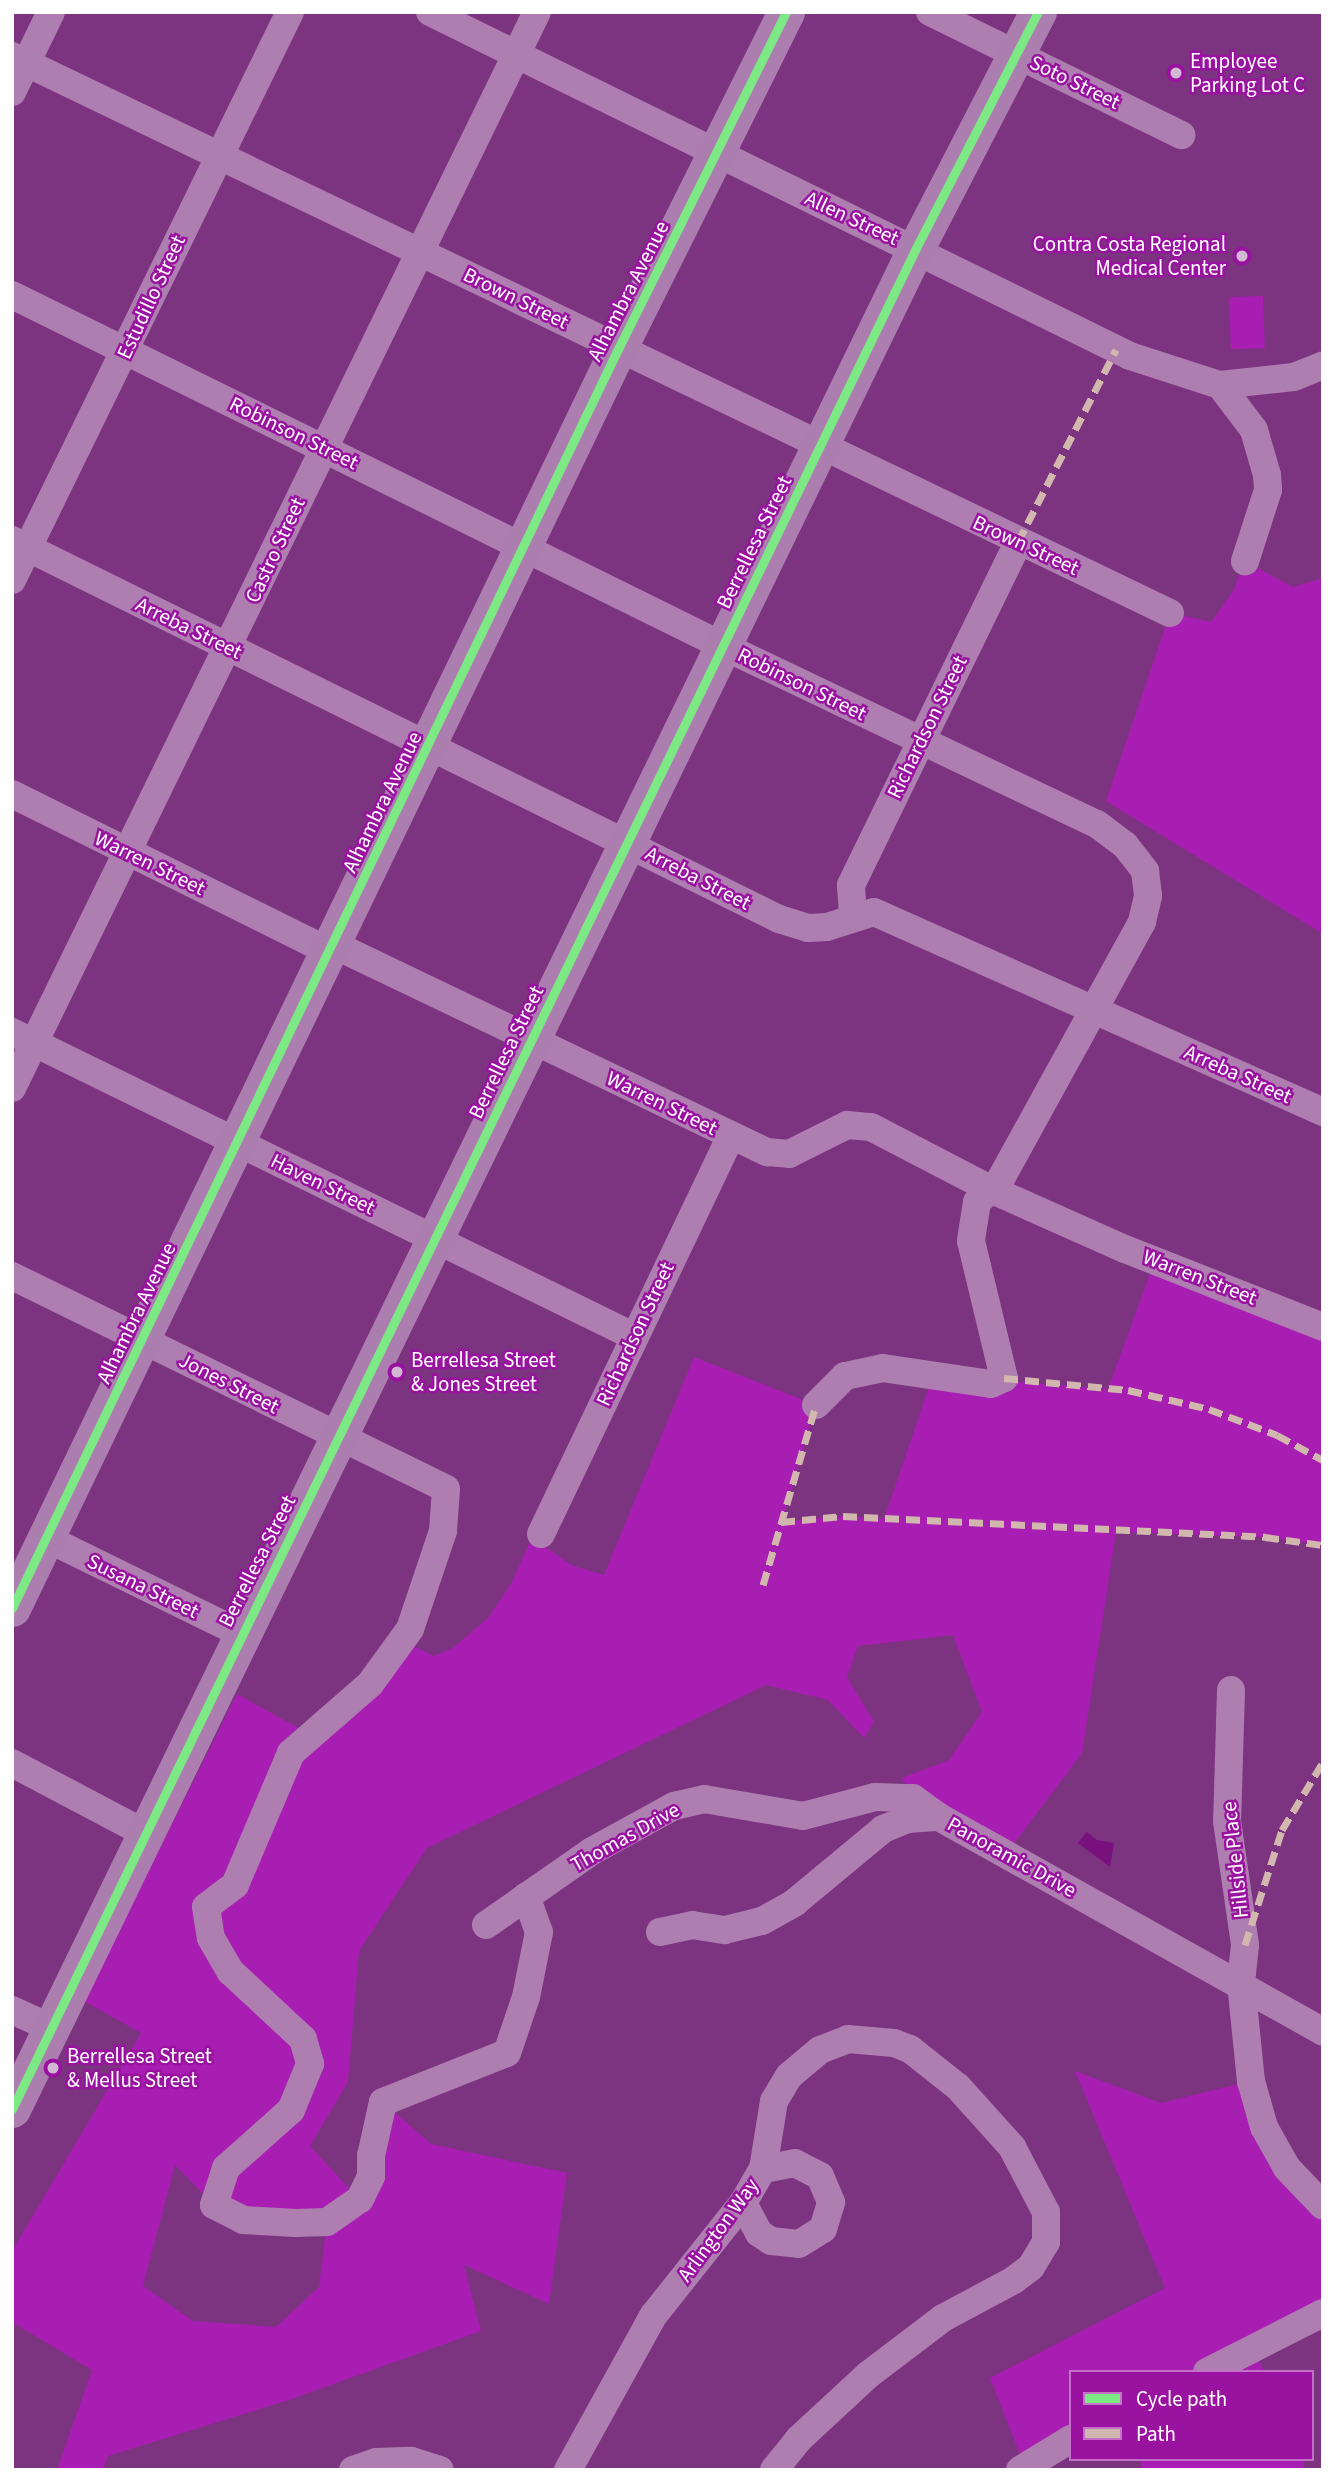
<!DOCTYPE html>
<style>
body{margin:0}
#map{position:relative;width:1335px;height:2482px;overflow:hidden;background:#7c3380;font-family:"Source Sans 3",sans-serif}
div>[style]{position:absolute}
.green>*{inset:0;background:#a91eb2;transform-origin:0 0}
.water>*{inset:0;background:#78107d}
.minor>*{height:28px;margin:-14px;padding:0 14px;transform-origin:14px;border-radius:14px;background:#ae7eb0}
.major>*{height:37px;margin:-18.5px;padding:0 18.5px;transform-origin:18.5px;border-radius:18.5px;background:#ac7eaf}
.quiet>*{height:7px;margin-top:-3.5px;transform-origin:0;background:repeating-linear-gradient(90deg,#d1b7ad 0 14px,transparent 0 21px)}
.cycleway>*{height:9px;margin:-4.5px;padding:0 4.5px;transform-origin:4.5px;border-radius:4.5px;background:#7ce984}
.dots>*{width:19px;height:19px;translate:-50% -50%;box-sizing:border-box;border:4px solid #9913a0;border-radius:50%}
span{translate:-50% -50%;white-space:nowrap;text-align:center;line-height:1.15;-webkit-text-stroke:5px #9913a0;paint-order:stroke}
.poi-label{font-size:21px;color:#fff}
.left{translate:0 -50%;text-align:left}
.right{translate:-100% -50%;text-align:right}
.street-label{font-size:21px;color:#fff}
.frame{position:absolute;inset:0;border:14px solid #fff;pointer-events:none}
.legend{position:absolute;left:1069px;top:2370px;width:245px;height:91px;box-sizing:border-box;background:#9913a0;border:2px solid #c271c6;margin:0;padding:9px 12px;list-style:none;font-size:21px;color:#fff}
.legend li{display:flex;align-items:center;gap:14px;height:35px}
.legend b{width:35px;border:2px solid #c271c6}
</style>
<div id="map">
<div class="green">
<i style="left:1263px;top:296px;width:52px;height:34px;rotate:88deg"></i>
<i style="clip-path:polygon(1245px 561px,1293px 587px,1323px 578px,1323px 934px,1106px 801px,1170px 613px,1211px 622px,1233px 591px)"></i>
<i style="clip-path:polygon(evenodd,1155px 1260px,1323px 1327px,1323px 1545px,1265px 1537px,1116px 1532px,1082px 1753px,1006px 1854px,913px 1798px,902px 1778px,949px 1760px,982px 1712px,953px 1635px,858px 1646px,847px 1677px,874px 1722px,864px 1738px,828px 1700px,766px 1685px,427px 1848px,359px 1951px,348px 2082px,310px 2146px,359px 2199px,383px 2102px,431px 2144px,567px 2173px,549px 2304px,464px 2265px,481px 2331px,289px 2400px,108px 2456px,103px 2470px,57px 2470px,92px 2370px,12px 2322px,12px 2251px,141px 2033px,84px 2001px,237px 1694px,311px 1735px,409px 1644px,434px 1656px,453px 1648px,488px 1618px,511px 1584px,532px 1537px,571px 1565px,604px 1575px,694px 1357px,816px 1405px,782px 1522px,843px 1516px,884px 1519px,933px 1375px,1108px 1389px,1155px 1260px,175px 2165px,214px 2205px,327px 2222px,319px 2287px,276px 2327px,193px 2321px,143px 2286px,175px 2165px)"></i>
<i style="clip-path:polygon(1075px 2071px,1161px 2103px,1251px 2081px,1323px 2206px,1323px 2313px,1254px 2349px,1264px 2372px,1071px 2372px,1071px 2439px,1025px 2467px,990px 2378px,1165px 2288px)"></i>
<i style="left:1141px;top:2459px;width:163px;height:12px"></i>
</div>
<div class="water">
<i style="clip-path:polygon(1087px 1832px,1097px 1840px,1114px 1843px,1110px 1867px,1078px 1843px)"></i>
</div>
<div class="minor">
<i style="left:430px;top:12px;width:780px;rotate:26.17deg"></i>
<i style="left:1130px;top:356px;width:95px;rotate:17.9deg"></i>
<i style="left:1220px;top:385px;width:74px;rotate:-6.2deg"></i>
<i style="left:1294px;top:377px;width:31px;rotate:-22deg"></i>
<i style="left:930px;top:12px;width:280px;rotate:26.1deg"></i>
<i style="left:12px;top:56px;width:1285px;rotate:25.69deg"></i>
<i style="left:12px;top:92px;width:89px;rotate:-64deg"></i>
<i style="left:12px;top:295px;width:793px;rotate:26.27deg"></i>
<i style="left:723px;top:646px;width:414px;rotate:25.5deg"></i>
<i style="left:1097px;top:824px;width:35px;rotate:37deg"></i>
<i style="left:1125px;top:845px;width:33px;rotate:52deg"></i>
<i style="left:1145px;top:871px;width:25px;rotate:83deg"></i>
<i style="left:1148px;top:896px;width:27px;rotate:103deg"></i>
<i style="left:1142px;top:922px;width:293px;rotate:118.8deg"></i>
<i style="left:1001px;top:1179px;width:33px;rotate:136deg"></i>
<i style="left:977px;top:1202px;width:39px;rotate:99deg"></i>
<i style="left:971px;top:1241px;width:141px;rotate:76.5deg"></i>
<i style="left:1004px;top:1378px;width:14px;rotate:155deg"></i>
<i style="left:991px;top:1384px;width:109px;rotate:-171.6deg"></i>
<i style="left:883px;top:1368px;width:39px;rotate:168deg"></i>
<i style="left:845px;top:1376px;width:41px;rotate:135deg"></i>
<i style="left:1220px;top:385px;width:56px;rotate:52.9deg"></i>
<i style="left:1254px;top:430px;width:47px;rotate:73.9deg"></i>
<i style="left:1267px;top:475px;width:15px;rotate:86deg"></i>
<i style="left:1268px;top:490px;width:75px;rotate:107.9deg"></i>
<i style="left:12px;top:540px;width:856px;rotate:26.3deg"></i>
<i style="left:779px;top:919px;width:30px;rotate:17deg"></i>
<i style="left:808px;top:928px;width:19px;rotate:-3deg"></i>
<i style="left:827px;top:927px;width:49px;rotate:-17.7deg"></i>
<i style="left:874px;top:912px;width:492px;rotate:24deg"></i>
<i style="left:12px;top:580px;width:632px;rotate:-63.92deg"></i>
<i style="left:12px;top:794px;width:337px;rotate:26.4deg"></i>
<i style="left:314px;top:944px;width:34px;rotate:12deg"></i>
<i style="left:347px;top:951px;width:466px;rotate:25.6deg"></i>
<i style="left:767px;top:1152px;width:22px;rotate:5deg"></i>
<i style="left:789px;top:1154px;width:65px;rotate:-26.6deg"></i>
<i style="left:847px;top:1125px;width:24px;rotate:5deg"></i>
<i style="left:871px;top:1127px;width:134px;rotate:27.5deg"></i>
<i style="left:990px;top:1189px;width:148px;rotate:24deg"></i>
<i style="left:1125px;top:1249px;width:213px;rotate:21.5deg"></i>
<i style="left:853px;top:915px;width:30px;rotate:-94deg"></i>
<i style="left:851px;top:885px;width:381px;rotate:-64deg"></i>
<i style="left:12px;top:1032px;width:691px;rotate:26.08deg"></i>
<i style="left:12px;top:1088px;width:1197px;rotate:-63.99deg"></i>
<i style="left:12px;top:1276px;width:483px;rotate:26.1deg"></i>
<i style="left:446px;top:1489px;width:42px;rotate:94.1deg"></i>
<i style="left:443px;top:1531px;width:103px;rotate:108.6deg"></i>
<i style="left:410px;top:1629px;width:68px;rotate:126deg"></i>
<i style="left:370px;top:1684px;width:105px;rotate:138.9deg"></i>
<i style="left:291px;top:1753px;width:143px;rotate:113deg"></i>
<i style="left:235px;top:1885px;width:36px;rotate:143deg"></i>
<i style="left:206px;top:1907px;width:31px;rotate:81deg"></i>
<i style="left:211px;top:1938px;width:39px;rotate:60deg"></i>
<i style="left:231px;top:1972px;width:98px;rotate:42.9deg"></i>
<i style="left:303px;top:2039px;width:26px;rotate:74deg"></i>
<i style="left:310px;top:2064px;width:50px;rotate:112.4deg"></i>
<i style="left:291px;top:2110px;width:87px;rotate:138.3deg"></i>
<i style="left:226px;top:2168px;width:39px;rotate:108deg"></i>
<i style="left:214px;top:2205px;width:33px;rotate:27deg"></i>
<i style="left:243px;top:2220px;width:53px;rotate:3.2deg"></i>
<i style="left:296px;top:2223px;width:31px;rotate:-2deg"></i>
<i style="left:327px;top:2222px;width:40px;rotate:-34.9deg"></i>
<i style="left:360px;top:2199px;width:25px;rotate:-64deg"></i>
<i style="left:371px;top:2176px;width:20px;rotate:-90deg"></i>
<i style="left:371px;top:2156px;width:55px;rotate:-77.5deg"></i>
<i style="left:383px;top:2102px;width:133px;rotate:-21.6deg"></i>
<i style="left:507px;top:2053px;width:59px;rotate:-71.3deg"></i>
<i style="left:526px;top:1997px;width:66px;rotate:-78.7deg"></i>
<i style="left:539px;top:1932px;width:38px;rotate:-110deg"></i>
<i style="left:541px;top:1534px;width:441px;rotate:-64.5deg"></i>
<i style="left:46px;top:1538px;width:216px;rotate:26.1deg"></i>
<i style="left:1231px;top:1690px;width:131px;rotate:91.7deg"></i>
<i style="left:1227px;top:1821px;width:125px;rotate:81.7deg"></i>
<i style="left:1245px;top:1945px;width:38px;rotate:96deg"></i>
<i style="left:1241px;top:1983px;width:99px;rotate:84.2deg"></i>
<i style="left:1251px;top:2081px;width:48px;rotate:74.2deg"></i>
<i style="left:1264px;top:2127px;width:47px;rotate:60.7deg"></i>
<i style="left:1287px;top:2168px;width:52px;rotate:46.5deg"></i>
<i style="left:12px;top:1763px;width:149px;rotate:27.9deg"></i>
<i style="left:486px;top:1925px;width:129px;rotate:-34.9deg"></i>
<i style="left:592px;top:1851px;width:94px;rotate:-28.8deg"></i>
<i style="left:674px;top:1806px;width:31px;rotate:-13deg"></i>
<i style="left:704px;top:1799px;width:100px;rotate:9.7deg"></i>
<i style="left:803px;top:1816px;width:74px;rotate:-14.8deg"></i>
<i style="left:875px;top:1797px;width:38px;rotate:2deg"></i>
<i style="left:913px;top:1798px;width:32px;rotate:36deg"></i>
<i style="left:660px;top:1932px;width:33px;rotate:-12deg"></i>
<i style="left:692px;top:1925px;width:33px;rotate:9deg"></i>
<i style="left:725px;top:1930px;width:38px;rotate:-14deg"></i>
<i style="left:762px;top:1921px;width:37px;rotate:-29deg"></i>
<i style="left:794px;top:1903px;width:116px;rotate:-39.7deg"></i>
<i style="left:883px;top:1829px;width:27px;rotate:-22deg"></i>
<i style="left:908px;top:1819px;width:31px;rotate:-4deg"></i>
<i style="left:939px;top:1817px;width:440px;rotate:29.2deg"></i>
<i style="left:12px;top:2010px;width:43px;rotate:24.8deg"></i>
<i style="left:743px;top:2203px;width:34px;rotate:62deg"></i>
<i style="left:759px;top:2233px;width:14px;rotate:34deg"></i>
<i style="left:771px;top:2241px;width:28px;rotate:6deg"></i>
<i style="left:799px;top:2244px;width:28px;rotate:-32deg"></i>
<i style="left:823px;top:2229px;width:28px;rotate:-73deg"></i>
<i style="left:831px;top:2202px;width:28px;rotate:-113deg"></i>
<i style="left:820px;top:2176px;width:28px;rotate:-153deg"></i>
<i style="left:795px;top:2163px;width:33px;rotate:169deg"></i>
<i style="left:1207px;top:2372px;width:130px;rotate:-27deg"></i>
<i style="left:353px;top:2470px;width:24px;rotate:-19deg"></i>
<i style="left:376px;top:2462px;width:35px;rotate:-2deg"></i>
<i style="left:411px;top:2461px;width:30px;rotate:17deg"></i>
<i style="left:568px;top:2470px;width:176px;rotate:-61.1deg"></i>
<i style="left:653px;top:2316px;width:144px;rotate:-51.5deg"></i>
<i style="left:743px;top:2203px;width:39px;rotate:-60deg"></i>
<i style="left:763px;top:2169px;width:69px;rotate:-80.8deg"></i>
<i style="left:774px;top:2101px;width:29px;rotate:-59deg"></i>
<i style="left:789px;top:2076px;width:40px;rotate:-40deg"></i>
<i style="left:820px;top:2050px;width:30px;rotate:-21deg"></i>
<i style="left:848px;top:2039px;width:46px;rotate:5deg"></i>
<i style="left:894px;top:2043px;width:17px;rotate:21deg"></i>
<i style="left:910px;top:2049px;width:61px;rotate:38.4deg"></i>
<i style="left:958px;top:2087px;width:81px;rotate:48deg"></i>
<i style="left:1012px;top:2147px;width:73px;rotate:62.4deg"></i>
<i style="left:1046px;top:2212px;width:30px;rotate:90deg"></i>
<i style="left:1046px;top:2242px;width:29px;rotate:121deg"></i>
<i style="left:1031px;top:2267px;width:21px;rotate:143deg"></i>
<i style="left:1014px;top:2280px;width:81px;rotate:151.8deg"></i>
<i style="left:943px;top:2318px;width:94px;rotate:142.8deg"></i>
<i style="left:868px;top:2375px;width:94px;rotate:137.2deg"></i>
<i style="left:799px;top:2439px;width:40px;rotate:129deg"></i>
<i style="left:1020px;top:2470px;width:60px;rotate:-31.3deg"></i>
</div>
<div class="major">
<i style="left:12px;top:1608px;width:1397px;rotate:-64.3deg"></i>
<i style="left:618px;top:349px;width:377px;rotate:-63.5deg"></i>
<i style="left:12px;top:2109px;width:2069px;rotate:-64.09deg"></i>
<i style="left:916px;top:248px;width:266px;rotate:-62.7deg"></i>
</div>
<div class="quiet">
<i style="left:1018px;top:542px;width:216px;rotate:-63deg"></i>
<i style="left:1004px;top:1378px;width:125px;rotate:5.5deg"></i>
<i style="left:1128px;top:1390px;width:83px;rotate:13.2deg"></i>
<i style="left:1209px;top:1409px;width:73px;rotate:20.9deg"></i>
<i style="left:1277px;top:1435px;width:52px;rotate:28.5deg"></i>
<i style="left:781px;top:1522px;width:62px;rotate:-5.5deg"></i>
<i style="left:843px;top:1516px;width:423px;rotate:2.8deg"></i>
<i style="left:1265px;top:1537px;width:59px;rotate:7.9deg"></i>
<i style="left:763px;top:1585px;width:188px;rotate:-73.6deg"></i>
<i style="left:1245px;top:1945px;width:121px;rotate:-72.2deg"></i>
<i style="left:1282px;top:1830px;width:79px;rotate:-58.9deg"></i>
</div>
<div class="cycleway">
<i style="left:12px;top:1608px;width:1397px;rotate:-64.3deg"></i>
<i style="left:618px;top:349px;width:377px;rotate:-63.5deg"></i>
<i style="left:12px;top:2109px;width:2069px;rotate:-64.09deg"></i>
<i style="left:916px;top:248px;width:266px;rotate:-62.7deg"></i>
</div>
<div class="dots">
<i style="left:1176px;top:73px;background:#d1b8d3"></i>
<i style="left:1242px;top:256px;background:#d1b8d3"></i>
<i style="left:397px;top:1372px;background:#d1b8d3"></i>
<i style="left:53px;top:2068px;background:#d1b8d3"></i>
</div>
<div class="poi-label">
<span class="left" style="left:1190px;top:73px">Employee<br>Parking Lot C</span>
<span class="right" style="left:1226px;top:256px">Contra Costa Regional<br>Medical Center</span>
<span class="left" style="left:411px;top:1372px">Berrellesa Street<br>&amp; Jones Street</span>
<span class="left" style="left:67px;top:2068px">Berrellesa Street<br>&amp; Mellus Street</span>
</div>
<div class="street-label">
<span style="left:1075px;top:82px;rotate:26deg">Soto Street</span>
<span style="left:852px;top:218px;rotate:25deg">Allen Street</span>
<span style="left:628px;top:291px;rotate:-63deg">Alhambra Avenue</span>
<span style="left:151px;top:297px;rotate:-65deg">Estudillo Street</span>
<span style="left:516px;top:298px;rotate:26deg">Brown Street</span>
<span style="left:294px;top:433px;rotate:26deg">Robinson Street</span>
<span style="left:754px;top:542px;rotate:-64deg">Berrellesa Street</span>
<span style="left:1026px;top:545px;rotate:25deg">Brown Street</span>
<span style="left:275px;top:550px;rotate:-65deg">Castro Street</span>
<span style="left:189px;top:628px;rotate:26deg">Arreba Street</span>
<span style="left:802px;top:684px;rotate:26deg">Robinson Street</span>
<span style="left:927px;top:727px;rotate:-64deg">Richardson Street</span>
<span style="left:382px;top:802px;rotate:-64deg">Alhambra Avenue</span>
<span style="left:150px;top:863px;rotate:26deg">Warren Street</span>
<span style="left:698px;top:878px;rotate:27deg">Arreba Street</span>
<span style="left:506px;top:1052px;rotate:-64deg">Berrellesa Street</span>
<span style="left:1238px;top:1074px;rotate:24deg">Arreba Street</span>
<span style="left:662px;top:1103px;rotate:26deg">Warren Street</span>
<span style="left:323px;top:1184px;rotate:26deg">Haven Street</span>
<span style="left:1200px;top:1277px;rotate:21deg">Warren Street</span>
<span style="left:136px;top:1313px;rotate:-64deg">Alhambra Avenue</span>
<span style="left:635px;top:1334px;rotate:-65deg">Richardson Street</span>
<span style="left:229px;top:1383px;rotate:27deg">Jones Street</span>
<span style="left:257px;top:1561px;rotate:-63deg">Berrellesa Street</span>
<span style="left:143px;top:1586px;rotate:26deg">Susana Street</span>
<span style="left:625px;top:1837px;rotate:-29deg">Thomas Drive</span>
<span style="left:1012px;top:1857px;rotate:29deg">Panoramic Drive</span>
<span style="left:1235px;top:1860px;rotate:-96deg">Hillside Place</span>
<span style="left:718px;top:2230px;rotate:-54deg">Arlington Way</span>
</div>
<div class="frame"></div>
<ul class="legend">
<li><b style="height:9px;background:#7ce984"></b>Cycle path</li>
<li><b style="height:9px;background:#d1b7ad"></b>Path</li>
</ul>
</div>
